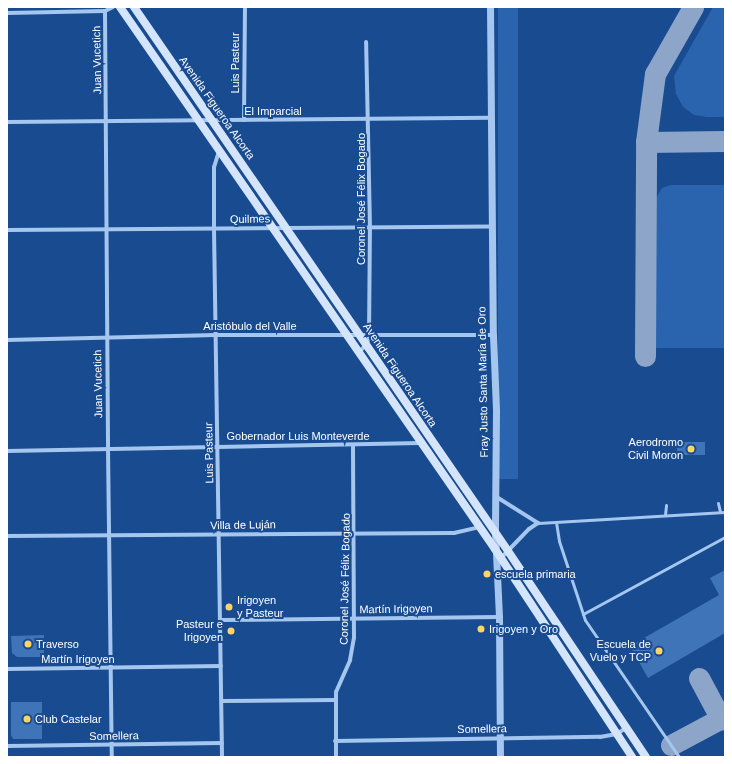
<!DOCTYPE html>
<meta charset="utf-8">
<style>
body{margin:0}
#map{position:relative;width:732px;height:764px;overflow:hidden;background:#184b90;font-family:Arial,sans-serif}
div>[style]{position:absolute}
.green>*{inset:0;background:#2b64ae;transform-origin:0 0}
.taxiway>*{height:21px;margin:-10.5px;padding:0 10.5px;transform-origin:10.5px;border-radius:10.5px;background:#8ca5c8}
.building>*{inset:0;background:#4074b8;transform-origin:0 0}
.service>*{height:3px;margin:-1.5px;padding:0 1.5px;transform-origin:1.5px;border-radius:1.5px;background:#a5c6ef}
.minor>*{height:4px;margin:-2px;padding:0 2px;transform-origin:2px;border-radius:2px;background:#a5c6ef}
.tertiary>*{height:7px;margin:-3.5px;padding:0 3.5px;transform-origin:3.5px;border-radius:3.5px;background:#a5c6ef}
.secondary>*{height:8px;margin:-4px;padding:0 4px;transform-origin:4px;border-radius:4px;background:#d3e4fb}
.dots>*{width:11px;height:11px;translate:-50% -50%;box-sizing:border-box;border:2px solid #184b90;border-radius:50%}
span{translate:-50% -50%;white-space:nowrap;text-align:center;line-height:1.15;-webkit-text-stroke:4px #184b90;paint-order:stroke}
.street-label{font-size:11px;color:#fff}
.poi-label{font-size:11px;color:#fff}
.right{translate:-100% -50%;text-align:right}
.left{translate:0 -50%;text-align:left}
.frame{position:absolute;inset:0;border:8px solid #fff;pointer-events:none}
</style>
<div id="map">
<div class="green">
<i style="left:498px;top:7px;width:20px;height:472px"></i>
<i style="clip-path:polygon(713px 7px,725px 7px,725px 117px,707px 117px,694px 115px,683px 107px,676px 94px,674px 76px)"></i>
<i style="clip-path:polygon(671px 185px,725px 185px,725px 348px,655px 348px,652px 210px,656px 198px,662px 188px)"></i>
</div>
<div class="taxiway">
<i style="left:646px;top:142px;width:79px;rotate:-0.7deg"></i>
<i style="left:645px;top:356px;width:214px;rotate:-89.7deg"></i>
<i style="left:646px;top:142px;width:69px;rotate:-82.5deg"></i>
<i style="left:655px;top:74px;width:77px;rotate:-60.4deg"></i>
<i style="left:699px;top:678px;width:47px;rotate:61.8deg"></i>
<i style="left:671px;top:745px;width:61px;rotate:-28.2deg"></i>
</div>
<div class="building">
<i style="left:677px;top:442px;width:28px;height:13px"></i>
<i style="clip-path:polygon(725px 570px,725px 633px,648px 678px,630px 646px,719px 595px,710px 578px)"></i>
<i style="clip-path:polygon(44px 635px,44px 657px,17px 657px,12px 653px,11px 636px)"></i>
<i style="clip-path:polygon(11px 702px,42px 702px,42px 739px,13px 739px,11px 735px)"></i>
</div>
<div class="service">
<i style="left:718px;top:503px;width:9px;rotate:77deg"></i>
<i style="left:665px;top:515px;width:10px;rotate:-84deg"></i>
<i style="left:556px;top:522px;width:19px;rotate:81deg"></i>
<i style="left:559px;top:541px;width:83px;rotate:71.8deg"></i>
<i style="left:585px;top:620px;width:166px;rotate:55.5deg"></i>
<i style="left:538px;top:523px;width:187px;rotate:-3.4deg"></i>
<i style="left:583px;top:614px;width:162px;rotate:-28.5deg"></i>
</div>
<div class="minor">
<i style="left:105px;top:11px;width:437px;rotate:89.6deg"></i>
<i style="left:108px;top:448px;width:309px;rotate:89.3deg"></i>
<i style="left:7px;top:13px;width:98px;rotate:-1.2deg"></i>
<i style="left:105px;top:11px;width:9px;rotate:-27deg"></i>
<i style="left:244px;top:120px;width:113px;rotate:-89.5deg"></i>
<i style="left:7px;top:122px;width:483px;rotate:-0.5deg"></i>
<i style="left:219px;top:151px;width:17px;rotate:107deg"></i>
<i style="left:214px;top:167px;width:62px;rotate:90deg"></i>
<i style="left:214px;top:229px;width:528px;rotate:89.13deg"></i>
<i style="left:7px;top:230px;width:485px;rotate:-0.4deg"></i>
<i style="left:7px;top:340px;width:209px;rotate:-1.4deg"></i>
<i style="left:216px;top:335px;width:277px"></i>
<i style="left:359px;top:352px;width:11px;rotate:-45deg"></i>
<i style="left:367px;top:344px;width:8px;rotate:-76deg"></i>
<i style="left:369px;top:336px;width:108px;rotate:-89.5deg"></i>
<i style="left:370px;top:228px;width:186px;rotate:-91.2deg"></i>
<i style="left:7px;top:451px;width:414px;rotate:-1.1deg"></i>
<i style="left:495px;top:496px;width:51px;rotate:32.1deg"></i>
<i style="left:7px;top:536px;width:447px;rotate:-0.4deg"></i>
<i style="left:454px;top:533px;width:26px;rotate:-13deg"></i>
<i style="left:501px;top:558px;width:40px;rotate:-46deg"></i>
<i style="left:529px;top:529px;width:11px;rotate:-34deg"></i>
<i style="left:221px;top:620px;width:278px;rotate:-0.6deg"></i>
<i style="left:7px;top:669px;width:214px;rotate:-0.8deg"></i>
<i style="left:222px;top:701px;width:113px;rotate:-0.5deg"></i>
<i style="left:335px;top:741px;width:265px;rotate:-0.9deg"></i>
<i style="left:600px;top:737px;width:17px;rotate:-10deg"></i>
<i style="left:617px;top:734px;width:12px;rotate:-35deg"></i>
<i style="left:7px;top:746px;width:215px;rotate:-0.8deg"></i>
<i style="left:336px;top:757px;width:65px;rotate:-90deg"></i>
<i style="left:336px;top:692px;width:35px;rotate:-66deg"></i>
<i style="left:350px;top:660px;width:22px;rotate:-80deg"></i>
<i style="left:354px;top:638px;width:193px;rotate:-90.3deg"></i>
</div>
<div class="tertiary">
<i style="left:490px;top:7px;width:328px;rotate:89.5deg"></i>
<i style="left:493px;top:335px;width:76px;rotate:87.7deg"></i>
<i style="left:496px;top:411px;width:121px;rotate:90.5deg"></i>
<i style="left:495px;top:532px;width:85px;rotate:87.3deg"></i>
<i style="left:499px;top:617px;width:140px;rotate:89.6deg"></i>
</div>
<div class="secondary">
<i style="left:120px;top:7px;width:659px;rotate:55.32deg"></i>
<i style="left:495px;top:549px;width:249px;rotate:56.6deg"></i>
<i style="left:134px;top:7px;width:660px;rotate:55.49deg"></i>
<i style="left:508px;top:551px;width:248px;rotate:56.2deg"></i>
</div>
<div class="dots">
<i style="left:691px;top:449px;background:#ffd464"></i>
<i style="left:487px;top:574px;background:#ffd464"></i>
<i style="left:229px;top:607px;background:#ffd464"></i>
<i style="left:481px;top:629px;background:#ffd464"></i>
<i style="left:231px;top:631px;background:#ffd464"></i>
<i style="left:28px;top:644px;background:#ffd464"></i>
<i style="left:659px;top:651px;background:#ffd464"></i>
<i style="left:27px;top:719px;background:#ffd464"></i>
</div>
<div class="street-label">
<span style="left:97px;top:60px;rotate:-91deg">Juan Vucetich</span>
<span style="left:235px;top:63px;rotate:-90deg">Luis Pasteur</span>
<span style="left:217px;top:108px;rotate:55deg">Avenida Figueroa Alcorta</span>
<span style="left:273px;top:111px">El Imparcial</span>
<span style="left:361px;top:199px;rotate:-90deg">Coronel José Félix Bogado</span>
<span style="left:250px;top:219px;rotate:-1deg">Quilmes</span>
<span style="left:250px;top:326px">Aristóbulo del Valle</span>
<span style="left:400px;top:375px;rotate:56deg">Avenida Figueroa Alcorta</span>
<span style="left:483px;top:382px;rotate:-91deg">Fray Justo Santa María de Oro</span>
<span style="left:98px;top:384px;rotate:-91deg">Juan Vucetich</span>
<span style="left:298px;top:436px">Gobernador Luis Monteverde</span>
<span style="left:209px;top:453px;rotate:-91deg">Luis Pasteur</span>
<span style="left:243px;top:525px;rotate:-1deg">Villa de Luján</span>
<span style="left:345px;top:579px;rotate:-89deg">Coronel José Félix Bogado</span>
<span style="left:396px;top:609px;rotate:-1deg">Martín Irigoyen</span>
<span style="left:78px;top:659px">Martín Irigoyen</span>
<span style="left:482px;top:729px;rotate:-1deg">Somellera</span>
<span style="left:114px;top:736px;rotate:-1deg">Somellera</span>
</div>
<div class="poi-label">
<span class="right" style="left:683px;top:449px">Aerodromo<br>Civil Moron</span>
<span class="left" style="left:495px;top:574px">escuela primaria</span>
<span class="left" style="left:237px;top:607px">Irigoyen<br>y Pasteur</span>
<span class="right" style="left:223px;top:631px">Pasteur e<br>Irigoyen</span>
<span class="left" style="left:489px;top:629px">Irigoyen y Oro</span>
<span class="left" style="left:36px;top:644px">Traverso</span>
<span class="right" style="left:651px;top:651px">Escuela de<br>Vuelo y TCP</span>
<span class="left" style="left:35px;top:719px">Club Castelar</span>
</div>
<div class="frame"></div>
</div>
